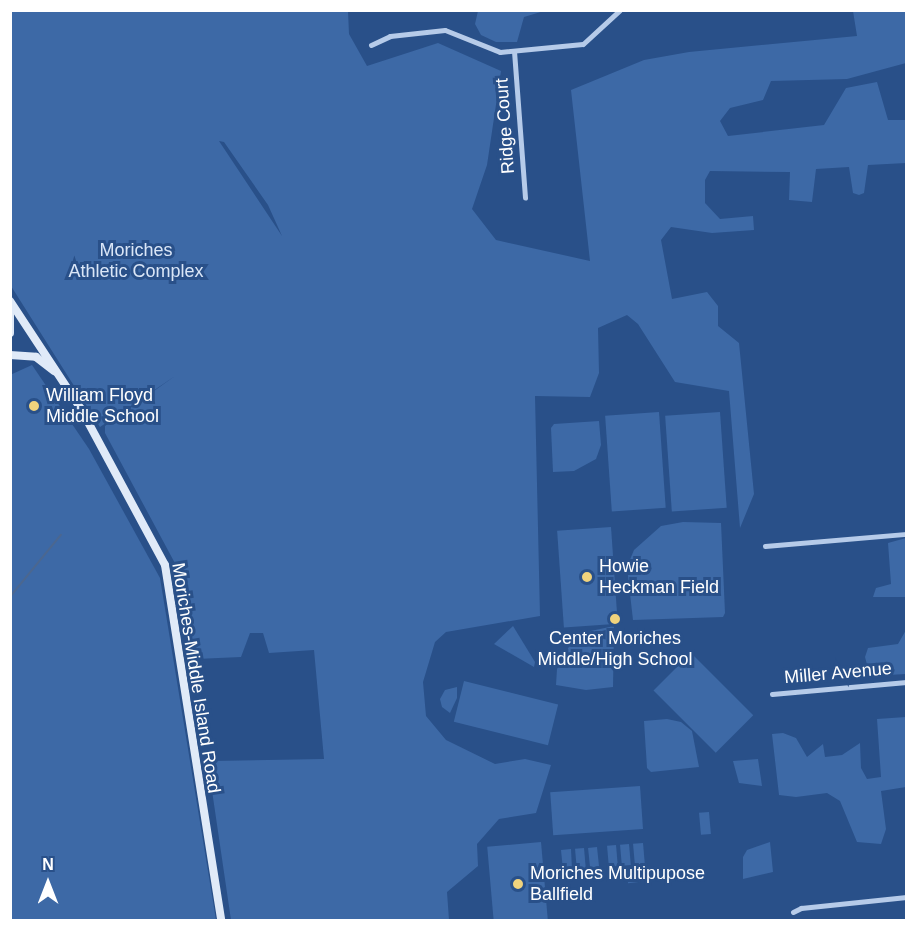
<!DOCTYPE html>
<style>
body{margin:0}
#map{position:relative;width:917px;height:931px;overflow:hidden;background:#295089;font-family:Arial,sans-serif}
div>[style]{position:absolute}
.green>*{inset:0;background:#3d69a6;transform-origin:0 0}
.stream>*{height:1.5px;margin:-0.75px;padding:0 0.75px;transform-origin:0.75px;border-radius:0.75px;background:#4b6790}
.minor>*{height:5px;margin:-2.5px;padding:0 2.5px;transform-origin:2.5px;border-radius:2.5px;background:#b6cbe9}
.secondary>*{height:8px;margin:-4px;padding:0 4px;transform-origin:4px;border-radius:4px;background:#e0eaf8}
.dots>*{width:16px;height:16px;translate:-50% -50%;box-sizing:border-box;border:3px solid #295089;border-radius:50%}
span{translate:-50% -50%;white-space:nowrap;text-align:center;line-height:1.15;-webkit-text-stroke:6px #295089;paint-order:stroke}
.street-label{font-size:18px;color:#fff}
.park-label{font-size:18px;color:#dae6f7}
.poi-label{font-size:18px;color:#fff}
.left{translate:0 -50%;text-align:left}
.frame{position:absolute;inset:0;border:12px solid #fff;pointer-events:none}
.north{position:absolute;left:18px;top:853px;width:60px;height:60px;-webkit-text-stroke:4px #295089;paint-order:stroke;rotate:0deg;font-size:16px;font-weight:700;line-height:24px;text-align:center;color:#fff}
.north::after{content:'';display:block;margin:auto;width:21px;height:27px;background:#fff;clip-path:polygon(50% 0,100% 100%,50% 72%,0 100%)}
</style>
<div id="map">
<div class="green">
<i style="clip-path:polygon(evenodd,11px 10px,348px 11px,349px 34px,367px 66px,438px 43px,501px 71px,487px 165px,472px 209px,496px 240px,590px 261px,571px 90px,644px 60px,689px 52px,857px 36px,853px 11px,906px 11px,906px 63px,847px 79px,771px 81px,763px 100px,730px 108px,720px 121px,728px 136px,824px 125px,846px 88px,877px 82px,888px 120px,906px 120px,906px 163px,868px 165px,864px 193px,859px 195px,853px 193px,849px 167px,816px 169px,812px 202px,789px 200px,790px 172px,710px 171px,705px 180px,705px 203px,720px 219px,753px 216px,754px 230px,712px 233px,671px 227px,661px 240px,672px 299px,707px 292px,718px 306px,718px 326px,739px 343px,754px 494px,740px 528px,729px 391px,675px 382px,638px 324px,627px 315px,598px 328px,599px 373px,590px 397px,535px 396px,540px 616px,446px 632px,435px 642px,423px 682px,426px 716px,446px 740px,495px 764px,525px 759px,551px 765px,536px 813px,499px 819px,477px 844px,478px 866px,447px 892px,449px 920px,231px 920px,210px 777px,205px 765px,212px 761px,324px 759px,314px 650px,269px 653px,263px 633px,250px 633px,241px 657px,196px 659px,191px 655px,177px 567px,105px 433px,105px 426px,175px 376px,100px 427px,11px 286px,11px 10px,219px 141px,224px 142px,268px 205px,282px 236px,219px 141px)"></i>
<i style="clip-path:polygon(478px 11px,478px 10px,544px 11px,524px 17px,517px 42px,496px 42px,481px 35px,475px 24px)"></i>
<i style="clip-path:polygon(32px 365px,89px 449px,160px 578px,216px 920px,11px 920px,10px 375px)"></i>
<i style="left:659px;top:412px;width:96px;height:54px;rotate:86deg"></i>
<i style="left:720px;top:412px;width:96px;height:55px;rotate:86deg"></i>
<i style="clip-path:polygon(599px 421px,601px 445px,596px 459px,574px 471px,553px 472px,551px 428px,554px 424px)"></i>
<i style="clip-path:polygon(683px 522px,721px 523px,725px 613px,723px 617px,633px 620px,627px 567px,634px 550px,661px 526px)"></i>
<i style="left:611px;top:527px;width:97px;height:54px;rotate:86deg"></i>
<i style="clip-path:polygon(906px 538px,906px 597px,873px 597px,876px 588px,891px 584px,888px 543px)"></i>
<i style="clip-path:polygon(513px 626px,535px 662px,534px 667px,494px 644px)"></i>
<i style="clip-path:polygon(614px 626px,613px 687px,586px 690px,556px 685px,557px 669px,572px 641px,586px 632px)"></i>
<i style="clip-path:polygon(906px 630px,906px 674px,870px 676px,865px 657px,868px 648px,898px 644px)"></i>
<i style="left:691px;top:653px;width:88px;height:53px;rotate:45deg"></i>
<i style="left:464px;top:681px;width:97px;height:42px;rotate:14deg"></i>
<i style="clip-path:polygon(457px 687px,457px 698px,450px 713px,442px 707px,440px 699px,445px 690px)"></i>
<i style="clip-path:polygon(906px 717px,906px 787px,881px 791px,886px 829px,881px 844px,857px 842px,840px 801px,827px 793px,796px 797px,779px 795px,772px 734px,783px 733px,796px 738px,807px 757px,823px 744px,825px 757px,842px 755px,860px 743px,861px 768px,867px 779px,881px 777px,877px 719px)"></i>
<i style="clip-path:polygon(667px 719px,681px 722px,692px 731px,699px 767px,651px 772px,647px 768px,644px 721px)"></i>
<i style="clip-path:polygon(758px 759px,762px 786px,739px 783px,733px 761px)"></i>
<i style="left:640px;top:786px;width:43px;height:90px;rotate:86deg"></i>
<i style="left:709px;top:812px;width:22px;height:10px;rotate:85deg"></i>
<i style="left:541px;top:842px;width:78px;height:54px;rotate:85deg"></i>
<i style="clip-path:polygon(770px 842px,773px 872px,743px 879px,743px 857px,747px 850px)"></i>
<i style="left:643px;top:843px;width:21px;height:10px;rotate:85deg"></i>
<i style="left:629px;top:844px;width:21px;height:9px;rotate:85deg"></i>
<i style="left:616px;top:845px;width:21px;height:9px;rotate:85deg"></i>
<i style="left:597px;top:847px;width:20px;height:9px;rotate:84deg"></i>
<i style="left:584px;top:848px;width:21px;height:9px;rotate:85deg"></i>
<i style="clip-path:polygon(571px 849px,572px 870px,563px 870px,561px 850px)"></i>
<i style="left:646px;top:873px;width:8px;height:19px;rotate:83deg"></i>
</div>
<div class="stream">
<i style="left:10px;top:597px;width:80px;rotate:-50.6deg"></i>
</div>
<div class="minor">
<i style="left:371px;top:45px;width:21px;rotate:-25deg"></i>
<i style="left:390px;top:36px;width:55px;rotate:-6.2deg"></i>
<i style="left:445px;top:30px;width:59px;rotate:21.8deg"></i>
<i style="left:500px;top:52px;width:83px;rotate:-5.5deg"></i>
<i style="left:583px;top:44px;width:50px;rotate:-42.6deg"></i>
<i style="left:514px;top:51px;width:147px;rotate:85.7deg"></i>
<i style="left:765px;top:546px;width:142px;rotate:-4.9deg"></i>
<i style="left:772px;top:694px;width:135px;rotate:-5.1deg"></i>
<i style="left:793px;top:912px;width:9px;rotate:-27deg"></i>
<i style="left:801px;top:908px;width:106px;rotate:-6deg"></i>
</div>
<div class="secondary">
<i style="left:10px;top:301px;width:129px;rotate:56.7deg"></i>
<i style="left:81px;top:409px;width:177px;rotate:61.7deg"></i>
<i style="left:165px;top:565px;width:359px;rotate:81deg"></i>
<i style="left:10px;top:314px;width:19px;rotate:90deg"></i>
<i style="left:10px;top:355px;width:26px;rotate:4deg"></i>
<i style="left:36px;top:357px;width:23px;rotate:38deg"></i>
</div>
<div class="dots">
<i style="left:34px;top:406px;background:#f0d37d"></i>
<i style="left:587px;top:577px;background:#f0d37d"></i>
<i style="left:615px;top:619px;background:#f0d37d"></i>
<i style="left:518px;top:884px;background:#f0d37d"></i>
</div>
<div class="street-label">
<span style="left:505px;top:126px;rotate:-94deg">Ridge Court</span>
<span style="left:838px;top:673px;rotate:-5deg">Miller Avenue</span>
<span style="left:196px;top:678px;rotate:81deg">Moriches-Middle Island Road</span>
</div>
<div class="park-label">
<span style="left:136px;top:261px">Moriches<br>Athletic Complex</span>
</div>
<div class="poi-label">
<span class="left" style="left:46px;top:406px">William Floyd<br>Middle School</span>
<span class="left" style="left:599px;top:577px">Howie<br>Heckman Field</span>
<span style="left:615px;top:649px">Center Moriches<br>Middle/High School</span>
<span class="left" style="left:530px;top:884px">Moriches Multipupose<br>Ballfield</span>
</div>
<div class="frame"></div>
<div class="north">N</div>
</div>
